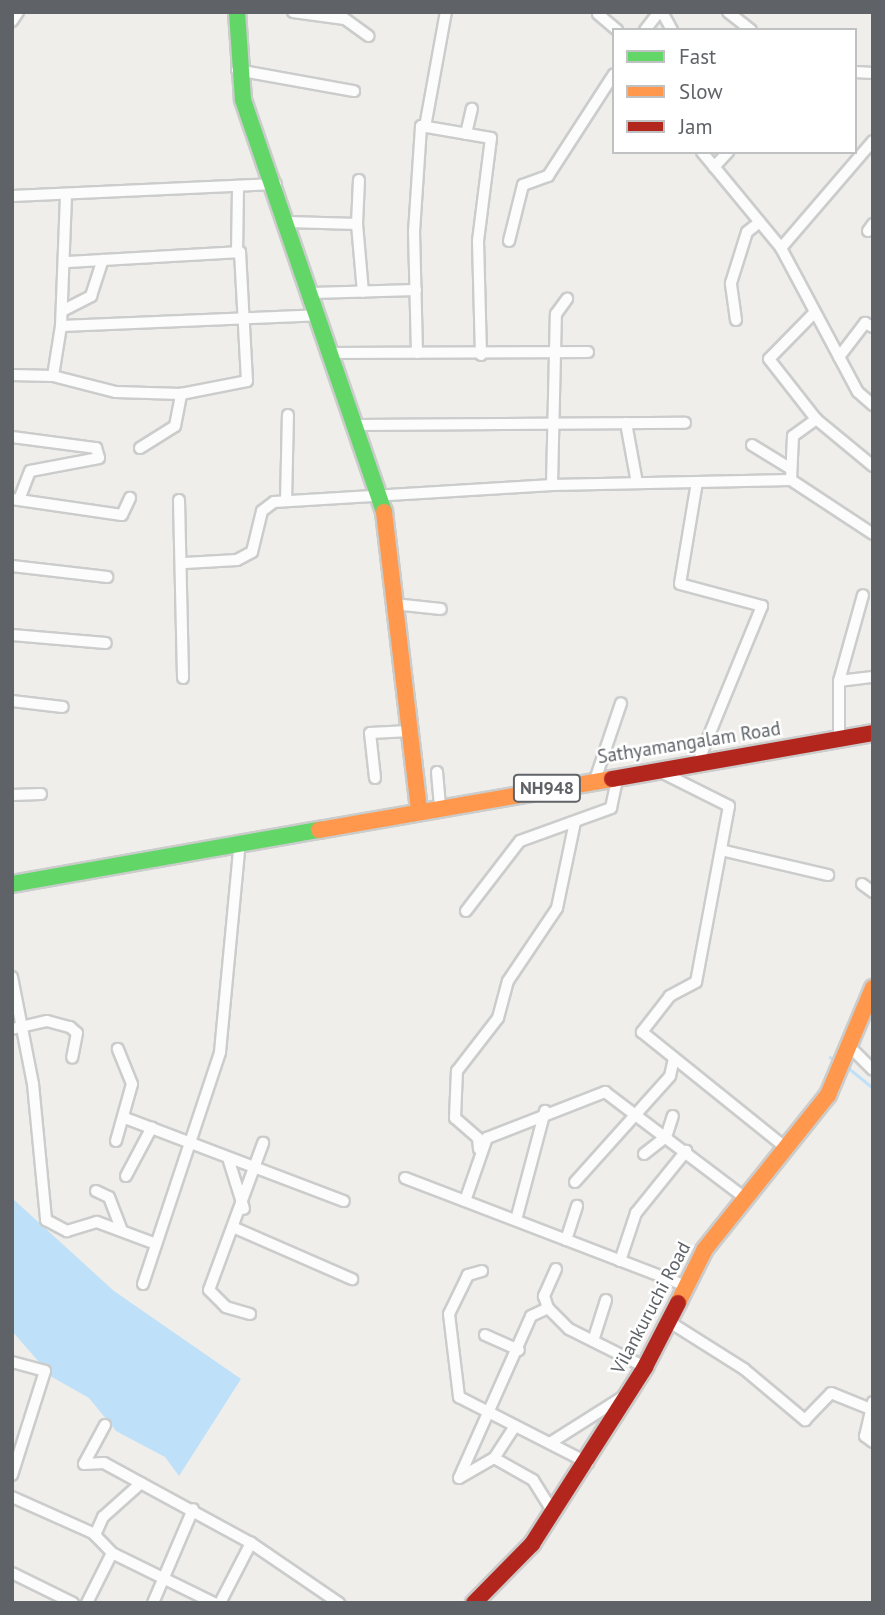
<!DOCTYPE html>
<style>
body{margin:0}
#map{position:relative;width:885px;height:1615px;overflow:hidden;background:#efeeea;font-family:"PT Sans",sans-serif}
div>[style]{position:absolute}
.water>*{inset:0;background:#bfe0f9}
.stream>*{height:2.5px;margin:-1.25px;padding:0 1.25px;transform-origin:1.25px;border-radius:1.25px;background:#bfe0f9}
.roads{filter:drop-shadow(2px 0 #cbcccc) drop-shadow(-2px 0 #cbcccc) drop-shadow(0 2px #cbcccc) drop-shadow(0 -2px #cbcccc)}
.street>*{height:10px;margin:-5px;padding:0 5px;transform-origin:5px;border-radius:5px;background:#fdfcfc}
.fast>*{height:16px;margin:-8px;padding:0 8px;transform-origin:8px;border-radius:8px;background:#63d668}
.slow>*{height:16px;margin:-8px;padding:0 8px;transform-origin:8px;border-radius:8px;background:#ff974d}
.jam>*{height:16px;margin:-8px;padding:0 8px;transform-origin:8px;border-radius:8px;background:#b3261e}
span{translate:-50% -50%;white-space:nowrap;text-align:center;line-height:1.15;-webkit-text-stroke:5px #fff;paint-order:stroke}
.shield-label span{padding:2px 5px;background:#fff;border:2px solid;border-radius:5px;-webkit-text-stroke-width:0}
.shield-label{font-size:18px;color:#5f6368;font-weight:700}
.street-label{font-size:19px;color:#5f6368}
.frame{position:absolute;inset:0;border:14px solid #5f6368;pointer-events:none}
.legend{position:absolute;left:612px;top:28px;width:245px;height:126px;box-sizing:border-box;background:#fff;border:2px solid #bfc1c3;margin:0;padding:9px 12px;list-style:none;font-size:21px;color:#5f6368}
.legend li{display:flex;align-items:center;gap:14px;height:35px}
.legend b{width:35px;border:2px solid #bfc1c3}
</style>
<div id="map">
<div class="water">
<i style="clip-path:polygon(12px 1198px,114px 1291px,241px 1379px,179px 1476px,165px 1457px,116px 1431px,89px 1398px,52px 1377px,12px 1331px)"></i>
</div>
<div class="stream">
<i style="left:830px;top:1057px;width:8px;rotate:30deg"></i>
<i style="left:846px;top:1066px;width:35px;rotate:39deg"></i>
</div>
<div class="roads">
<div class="street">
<i style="left:293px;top:12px;width:52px;rotate:7.7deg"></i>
<i style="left:345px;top:19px;width:29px;rotate:36deg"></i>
<i style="left:662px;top:12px;width:21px;rotate:61deg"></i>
<i style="left:728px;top:12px;width:29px;rotate:38deg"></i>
<i style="left:598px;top:14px;width:25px;rotate:40deg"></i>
<i style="left:12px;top:21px;width:11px;rotate:-56deg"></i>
<i style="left:645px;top:30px;width:23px;rotate:-52deg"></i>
<i style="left:237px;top:70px;width:119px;rotate:10.2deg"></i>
<i style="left:855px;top:72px;width:18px;rotate:3deg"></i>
<i style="left:425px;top:127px;width:117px;rotate:-79.7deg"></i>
<i style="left:466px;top:134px;width:26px;rotate:-77deg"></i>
<i style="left:702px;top:152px;width:124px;rotate:50.5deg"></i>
<i style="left:781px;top:248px;width:163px;rotate:61.9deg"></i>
<i style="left:858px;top:392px;width:20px;rotate:41deg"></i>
<i style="left:714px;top:167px;width:21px;rotate:-47deg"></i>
<i style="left:12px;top:196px;width:264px;rotate:-2.6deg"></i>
<i style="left:288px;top:222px;width:69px;rotate:1.7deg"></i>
<i style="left:357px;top:224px;width:68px;rotate:85deg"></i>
<i style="left:357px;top:224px;width:44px;rotate:-87.4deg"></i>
<i style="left:868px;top:231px;width:9px;rotate:-54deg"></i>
<i style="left:509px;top:241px;width:58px;rotate:-76deg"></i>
<i style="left:523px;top:185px;width:27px;rotate:-20deg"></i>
<i style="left:548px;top:176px;width:121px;rotate:-57.1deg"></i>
<i style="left:781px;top:248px;width:141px;rotate:-49.3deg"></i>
<i style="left:237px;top:253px;width:67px;rotate:-89.1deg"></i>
<i style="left:312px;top:293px;width:104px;rotate:-1.7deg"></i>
<i style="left:62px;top:311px;width:33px;rotate:-27deg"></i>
<i style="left:91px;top:296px;width:38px;rotate:-72deg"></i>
<i style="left:814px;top:313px;width:64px;rotate:134.4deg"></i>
<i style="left:769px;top:359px;width:76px;rotate:51.9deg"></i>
<i style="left:816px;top:419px;width:74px;rotate:39.5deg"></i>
<i style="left:736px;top:320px;width:37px;rotate:-98deg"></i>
<i style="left:731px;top:283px;width:53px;rotate:-72.6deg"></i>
<i style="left:747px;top:232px;width:16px;rotate:-38deg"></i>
<i style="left:61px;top:326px;width:258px;rotate:-2.4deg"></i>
<i style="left:332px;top:353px;width:256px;rotate:-0.2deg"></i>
<i style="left:417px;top:353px;width:121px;rotate:-91.4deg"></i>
<i style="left:414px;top:232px;width:106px;rotate:-86.2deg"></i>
<i style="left:421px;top:126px;width:71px;rotate:9.7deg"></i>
<i style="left:491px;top:138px;width:104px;rotate:97.2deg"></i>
<i style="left:478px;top:241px;width:114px;rotate:88.5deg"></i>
<i style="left:839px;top:357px;width:43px;rotate:-52.6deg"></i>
<i style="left:865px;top:323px;width:9px;rotate:27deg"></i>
<i style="left:12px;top:375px;width:41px;rotate:1.4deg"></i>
<i style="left:53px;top:376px;width:65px;rotate:14.3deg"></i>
<i style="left:116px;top:392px;width:65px;rotate:1.8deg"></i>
<i style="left:181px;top:394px;width:67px;rotate:-11.1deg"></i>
<i style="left:247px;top:381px;width:129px;rotate:-93.1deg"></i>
<i style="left:240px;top:252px;width:176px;rotate:176.7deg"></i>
<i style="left:53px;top:376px;width:51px;rotate:-80.9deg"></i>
<i style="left:61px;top:326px;width:132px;rotate:-87.8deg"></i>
<i style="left:626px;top:423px;width:61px;rotate:79.6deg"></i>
<i style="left:359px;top:425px;width:326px;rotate:-0.4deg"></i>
<i style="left:12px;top:437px;width:85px;rotate:7.5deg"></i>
<i style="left:96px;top:448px;width:10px;rotate:73deg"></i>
<i style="left:99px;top:458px;width:70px;rotate:169.3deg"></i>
<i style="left:30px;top:471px;width:31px;rotate:111deg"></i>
<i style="left:752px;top:445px;width:46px;rotate:31.6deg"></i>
<i style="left:140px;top:448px;width:41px;rotate:-32.2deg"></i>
<i style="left:175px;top:426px;width:33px;rotate:-79deg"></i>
<i style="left:791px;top:480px;width:44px;rotate:-87.4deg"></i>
<i style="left:793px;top:436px;width:29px;rotate:-36deg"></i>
<i style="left:697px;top:482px;width:103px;rotate:99.5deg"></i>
<i style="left:680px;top:584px;width:85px;rotate:15deg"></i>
<i style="left:762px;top:606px;width:169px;rotate:112.3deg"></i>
<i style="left:552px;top:485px;width:171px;rotate:-88.7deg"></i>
<i style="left:556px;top:314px;width:19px;rotate:-54deg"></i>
<i style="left:12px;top:499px;width:111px;rotate:8.3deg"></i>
<i style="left:122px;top:515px;width:19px;rotate:-65deg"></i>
<i style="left:179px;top:500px;width:178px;rotate:88.7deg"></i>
<i style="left:286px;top:501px;width:86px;rotate:-88.7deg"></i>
<i style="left:185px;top:563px;width:52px;rotate:-3.3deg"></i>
<i style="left:237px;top:560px;width:17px;rotate:-28deg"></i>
<i style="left:252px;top:552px;width:42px;rotate:-76.3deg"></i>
<i style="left:262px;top:511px;width:15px;rotate:-37deg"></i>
<i style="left:274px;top:502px;width:279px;rotate:-3.5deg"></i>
<i style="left:552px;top:485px;width:239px;rotate:-1.2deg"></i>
<i style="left:791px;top:480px;width:98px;rotate:33.4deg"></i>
<i style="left:12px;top:566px;width:96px;rotate:6.6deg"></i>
<i style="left:394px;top:604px;width:47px;rotate:6.1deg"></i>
<i style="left:12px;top:635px;width:94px;rotate:4.9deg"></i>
<i style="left:839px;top:681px;width:34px;rotate:-7deg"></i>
<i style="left:12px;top:701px;width:51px;rotate:6.7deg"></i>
<i style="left:839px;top:739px;width:58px;rotate:-90deg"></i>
<i style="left:839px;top:681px;width:89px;rotate:-74.4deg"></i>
<i style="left:437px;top:772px;width:35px;rotate:85deg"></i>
<i style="left:661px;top:772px;width:76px;rotate:26.6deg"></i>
<i style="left:729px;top:806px;width:179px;rotate:100.6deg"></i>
<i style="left:696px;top:982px;width:30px;rotate:152deg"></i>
<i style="left:670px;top:996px;width:46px;rotate:127.9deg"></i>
<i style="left:642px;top:1032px;width:184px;rotate:38.8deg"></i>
<i style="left:375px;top:778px;width:45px;rotate:-96.3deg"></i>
<i style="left:370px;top:733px;width:40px;rotate:-2.9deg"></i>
<i style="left:595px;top:780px;width:81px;rotate:-71.3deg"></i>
<i style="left:12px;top:795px;width:29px;rotate:-2deg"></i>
<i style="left:725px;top:851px;width:106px;rotate:13.1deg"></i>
<i style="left:862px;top:884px;width:14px;rotate:36deg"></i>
<i style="left:466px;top:911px;width:88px;rotate:-52.4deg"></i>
<i style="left:520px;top:841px;width:97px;rotate:-19.9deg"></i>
<i style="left:611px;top:808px;width:33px;rotate:-78deg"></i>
<i style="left:12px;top:977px;width:109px;rotate:78.9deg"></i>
<i style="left:33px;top:1084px;width:137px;rotate:84.5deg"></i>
<i style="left:46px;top:1220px;width:24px;rotate:28deg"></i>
<i style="left:67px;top:1231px;width:31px;rotate:-17deg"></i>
<i style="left:97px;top:1222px;width:63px;rotate:20.4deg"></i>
<i style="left:12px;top:1029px;width:36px;rotate:-13deg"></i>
<i style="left:47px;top:1021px;width:24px;rotate:15deg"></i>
<i style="left:70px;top:1027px;width:9px;rotate:41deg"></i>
<i style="left:77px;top:1033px;width:25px;rotate:101deg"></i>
<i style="left:848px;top:1045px;width:35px;rotate:45deg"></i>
<i style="left:125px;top:1118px;width:234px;rotate:20.8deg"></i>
<i style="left:116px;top:1141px;width:59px;rotate:-74.3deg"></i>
<i style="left:132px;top:1084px;width:38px;rotate:-112deg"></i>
<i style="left:479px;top:1149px;width:11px;rotate:-95deg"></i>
<i style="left:478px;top:1138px;width:30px;rotate:-139deg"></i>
<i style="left:455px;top:1118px;width:47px;rotate:-87.6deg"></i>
<i style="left:457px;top:1071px;width:67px;rotate:-52.3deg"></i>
<i style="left:498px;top:1018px;width:38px;rotate:-75deg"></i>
<i style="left:508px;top:981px;width:88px;rotate:-56.1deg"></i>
<i style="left:557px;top:908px;width:88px;rotate:-78.2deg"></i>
<i style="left:644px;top:1154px;width:28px;rotate:-38deg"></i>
<i style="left:666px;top:1137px;width:22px;rotate:-72deg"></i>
<i style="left:229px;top:1161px;width:50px;rotate:72.6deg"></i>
<i style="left:126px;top:1176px;width:55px;rotate:-62deg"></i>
<i style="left:405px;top:1178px;width:299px;rotate:21deg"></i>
<i style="left:575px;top:1182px;width:142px;rotate:-48.1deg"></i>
<i style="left:670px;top:1076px;width:18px;rotate:-77deg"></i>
<i style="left:96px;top:1191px;width:14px;rotate:25deg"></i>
<i style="left:109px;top:1197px;width:36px;rotate:69deg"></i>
<i style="left:465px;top:1201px;width:67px;rotate:-70.8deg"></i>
<i style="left:487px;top:1138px;width:127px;rotate:-21.3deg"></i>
<i style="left:605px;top:1092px;width:176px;rotate:37.1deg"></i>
<i style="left:516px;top:1220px;width:113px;rotate:-75.1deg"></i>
<i style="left:235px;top:1228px;width:128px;rotate:23.6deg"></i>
<i style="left:566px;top:1240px;width:36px;rotate:-72deg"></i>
<i style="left:620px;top:1261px;width:51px;rotate:-71.6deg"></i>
<i style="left:636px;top:1213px;width:80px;rotate:-51.1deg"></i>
<i style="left:556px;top:1269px;width:30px;rotate:114deg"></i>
<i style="left:544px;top:1296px;width:13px;rotate:72deg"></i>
<i style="left:548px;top:1308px;width:30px;rotate:45deg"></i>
<i style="left:569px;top:1329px;width:85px;rotate:26.6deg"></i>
<i style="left:482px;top:1271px;width:15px;rotate:164deg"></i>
<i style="left:468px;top:1275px;width:43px;rotate:116deg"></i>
<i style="left:449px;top:1314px;width:84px;rotate:83.1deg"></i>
<i style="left:459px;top:1397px;width:145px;rotate:27.1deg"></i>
<i style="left:143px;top:1284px;width:244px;rotate:-71.6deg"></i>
<i style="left:220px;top:1052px;width:211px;rotate:-84.6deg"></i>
<i style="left:250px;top:1314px;width:25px;rotate:-164deg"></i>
<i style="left:226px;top:1307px;width:24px;rotate:-135deg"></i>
<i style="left:209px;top:1290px;width:157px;rotate:-69.8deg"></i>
<i style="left:668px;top:1321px;width:90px;rotate:32.3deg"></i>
<i style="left:744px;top:1369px;width:80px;rotate:39.9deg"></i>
<i style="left:805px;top:1420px;width:37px;rotate:-46deg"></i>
<i style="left:831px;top:1393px;width:45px;rotate:22deg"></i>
<i style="left:485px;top:1335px;width:37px;rotate:24deg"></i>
<i style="left:593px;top:1341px;width:43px;rotate:-72.4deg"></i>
<i style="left:12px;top:1362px;width:34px;rotate:15deg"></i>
<i style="left:45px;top:1371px;width:109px;rotate:107.6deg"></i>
<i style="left:873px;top:1402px;width:35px;rotate:103deg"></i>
<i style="left:865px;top:1436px;width:10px;rotate:37deg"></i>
<i style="left:105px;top:1425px;width:44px;rotate:118.3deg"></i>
<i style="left:84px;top:1464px;width:20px;rotate:-3deg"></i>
<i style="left:104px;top:1463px;width:167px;rotate:28.6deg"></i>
<i style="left:515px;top:1426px;width:38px;rotate:123deg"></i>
<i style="left:494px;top:1458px;width:40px;rotate:150.3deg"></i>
<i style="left:459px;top:1478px;width:177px;rotate:-66deg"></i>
<i style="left:531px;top:1316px;width:19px;rotate:-25deg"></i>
<i style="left:550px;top:1443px;width:88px;rotate:-32.4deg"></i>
<i style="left:494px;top:1458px;width:45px;rotate:29.4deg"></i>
<i style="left:533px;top:1480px;width:38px;rotate:58deg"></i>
<i style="left:12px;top:1497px;width:89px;rotate:24deg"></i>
<i style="left:93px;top:1533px;width:28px;rotate:46deg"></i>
<i style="left:112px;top:1553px;width:56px;rotate:116.6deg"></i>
<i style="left:95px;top:1535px;width:20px;rotate:-66deg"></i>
<i style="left:103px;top:1517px;width:51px;rotate:-41.8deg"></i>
<i style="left:112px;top:1553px;width:114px;rotate:26.1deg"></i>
<i style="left:12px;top:1573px;width:68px;rotate:26.2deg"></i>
<i style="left:153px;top:1603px;width:102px;rotate:-66.9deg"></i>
<i style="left:220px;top:1603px;width:68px;rotate:-62.7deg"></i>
<i style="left:251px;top:1543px;width:107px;rotate:34.3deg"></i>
</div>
<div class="fast">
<i style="left:237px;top:12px;width:88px;rotate:86.1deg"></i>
<i style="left:243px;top:100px;width:435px;rotate:71.1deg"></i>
<i style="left:12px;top:884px;width:312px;rotate:-10deg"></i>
</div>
<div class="slow">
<i style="left:384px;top:512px;width:301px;rotate:83.3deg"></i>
<i style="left:319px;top:830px;width:297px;rotate:-9.9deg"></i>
<i style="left:678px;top:1303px;width:60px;rotate:-63.4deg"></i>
<i style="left:705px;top:1249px;width:197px;rotate:-51.4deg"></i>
<i style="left:828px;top:1095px;width:116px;rotate:-67.2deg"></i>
</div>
<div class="jam">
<i style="left:612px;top:779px;width:265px;rotate:-10deg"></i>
<i style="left:474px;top:1603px;width:83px;rotate:-45.5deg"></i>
<i style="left:532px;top:1544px;width:210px;rotate:-57.4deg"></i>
<i style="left:645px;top:1367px;width:72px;rotate:-62.7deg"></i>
</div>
</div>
<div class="shield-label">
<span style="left:547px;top:788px">NH948</span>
</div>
<div class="street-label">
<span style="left:689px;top:743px;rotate:-9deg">Sathyamangalam Road</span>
<span style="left:651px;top:1308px;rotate:-62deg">Vilankuruchi Road</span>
</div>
<div class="frame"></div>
<ul class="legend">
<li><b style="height:9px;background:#63d668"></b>Fast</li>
<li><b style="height:9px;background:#ff974d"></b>Slow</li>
<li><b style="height:9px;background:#b3261e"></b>Jam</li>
</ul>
</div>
